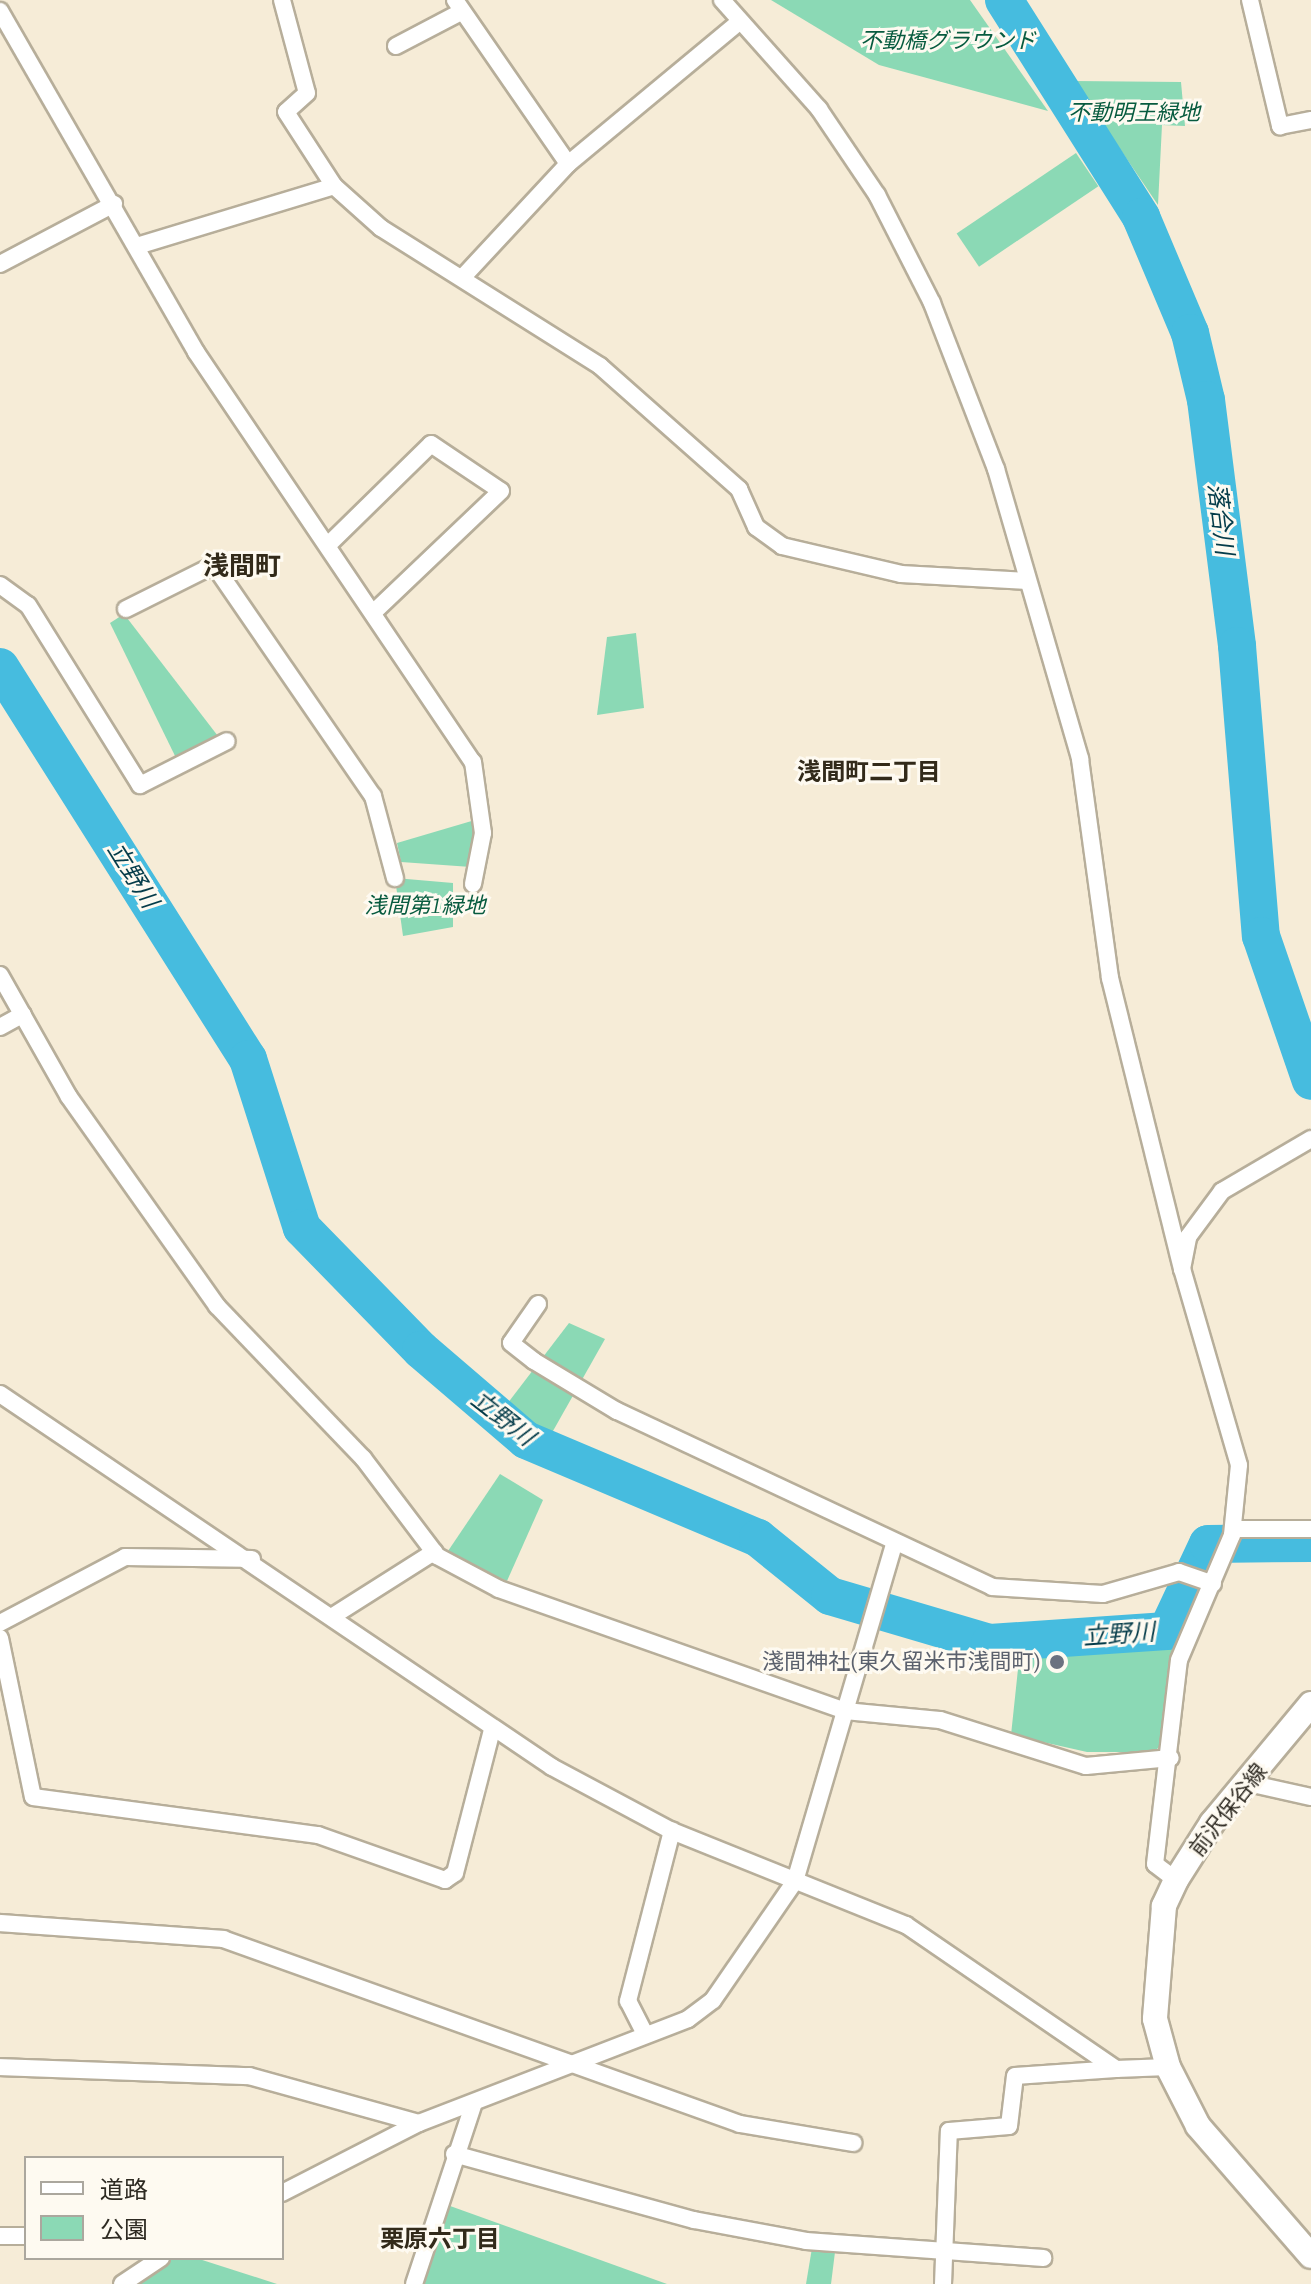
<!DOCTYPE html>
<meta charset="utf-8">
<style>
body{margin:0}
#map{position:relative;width:1311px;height:2284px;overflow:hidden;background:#f6ecd7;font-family:"Source Serif 4","Noto Sans JP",serif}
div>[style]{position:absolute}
.green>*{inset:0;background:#8bd9b5;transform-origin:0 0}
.river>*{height:38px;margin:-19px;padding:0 19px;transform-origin:19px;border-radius:19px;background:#46bcdf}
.roads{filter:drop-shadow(2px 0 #b7ae9a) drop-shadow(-2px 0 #b7ae9a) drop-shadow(0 2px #b7ae9a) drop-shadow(0 -2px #b7ae9a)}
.minor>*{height:16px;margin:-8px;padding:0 8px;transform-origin:8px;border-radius:8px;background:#fff}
.secondary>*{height:24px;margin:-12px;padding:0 12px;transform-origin:12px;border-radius:12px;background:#fff}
.dots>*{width:22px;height:22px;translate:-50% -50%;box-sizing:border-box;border:4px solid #fefaf1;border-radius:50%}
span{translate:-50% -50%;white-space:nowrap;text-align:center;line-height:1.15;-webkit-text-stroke:6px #fefaf1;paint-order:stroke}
.park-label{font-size:22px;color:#075b3f;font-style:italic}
.worship-label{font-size:22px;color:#5b616d}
.right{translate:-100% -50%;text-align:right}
.street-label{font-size:22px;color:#2e2a22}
.water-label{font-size:24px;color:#053c4a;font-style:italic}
.neighbourhood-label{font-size:24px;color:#322a1a;font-weight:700}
.quarter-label{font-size:26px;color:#322a1a;font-weight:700}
.legend{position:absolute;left:24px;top:2156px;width:260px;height:104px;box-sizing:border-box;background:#fefaf1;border:2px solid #aba79e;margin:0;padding:10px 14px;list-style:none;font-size:24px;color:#2e2a22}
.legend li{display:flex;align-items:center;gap:16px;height:40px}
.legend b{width:40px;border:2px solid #aba79e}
</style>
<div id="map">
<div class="green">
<i style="clip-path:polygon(771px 0,970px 0,1048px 111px,879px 65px)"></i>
<i style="clip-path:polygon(1074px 81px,1181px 82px,1185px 126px,1162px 125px,1158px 205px)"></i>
<i style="left:1076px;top:153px;width:40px;height:144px;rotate:56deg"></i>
<i style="clip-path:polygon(124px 614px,221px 740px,178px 762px,110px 623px)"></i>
<i style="clip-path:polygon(636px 633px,644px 708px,597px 715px,607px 637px)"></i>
<i style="clip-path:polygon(475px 820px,471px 867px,401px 862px,397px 843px)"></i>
<i style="clip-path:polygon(395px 878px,453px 883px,453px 927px,403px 936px)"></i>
<i style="clip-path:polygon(569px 1323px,605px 1339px,549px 1438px,504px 1408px)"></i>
<i style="clip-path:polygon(500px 1474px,543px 1500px,507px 1581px,446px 1554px)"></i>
<i style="clip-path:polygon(1180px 1636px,1166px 1687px,1163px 1743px,1154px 1752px,1087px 1752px,1011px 1735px,1020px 1650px)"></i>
<i style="clip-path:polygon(439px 2202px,667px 2284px,414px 2284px)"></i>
<i style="clip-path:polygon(813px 2242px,836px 2244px,831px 2284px,806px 2284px)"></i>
<i style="clip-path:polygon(161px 2258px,196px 2258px,277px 2284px,122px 2284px)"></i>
</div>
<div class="river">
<i style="left:1004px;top:0;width:257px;rotate:57.7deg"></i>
<i style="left:1141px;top:217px;width:126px;rotate:67.1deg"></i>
<i style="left:1190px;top:333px;width:69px;rotate:76.6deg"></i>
<i style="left:1206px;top:400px;width:248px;rotate:82.8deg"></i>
<i style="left:1237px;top:646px;width:291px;rotate:85.3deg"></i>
<i style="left:1261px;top:936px;width:153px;rotate:71deg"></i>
<i style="left:0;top:667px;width:464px;rotate:57.7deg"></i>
<i style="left:248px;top:1059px;width:177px;rotate:72.3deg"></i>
<i style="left:302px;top:1228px;width:170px;rotate:45.7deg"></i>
<i style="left:421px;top:1350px;width:138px;rotate:40.6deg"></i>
<i style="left:526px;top:1440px;width:252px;rotate:22.9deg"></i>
<i style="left:758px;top:1538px;width:92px;rotate:38.9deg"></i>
<i style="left:830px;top:1596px;width:167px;rotate:16.4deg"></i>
<i style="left:990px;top:1643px;width:177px;rotate:-3.9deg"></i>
<i style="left:1167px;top:1631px;width:96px;rotate:-64.8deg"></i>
<i style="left:1208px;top:1544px;width:103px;rotate:-0.6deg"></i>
</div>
<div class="roads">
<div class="minor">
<i style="left:282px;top:0;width:96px;rotate:75deg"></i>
<i style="left:307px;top:93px;width:28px;rotate:138deg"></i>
<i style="left:286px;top:112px;width:88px;rotate:57deg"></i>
<i style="left:455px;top:0;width:199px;rotate:55.4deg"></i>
<i style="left:722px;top:0;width:146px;rotate:48.3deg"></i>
<i style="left:819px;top:109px;width:104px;rotate:56deg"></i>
<i style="left:877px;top:195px;width:121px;rotate:63deg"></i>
<i style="left:932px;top:303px;width:178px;rotate:68.9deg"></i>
<i style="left:996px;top:469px;width:302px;rotate:73.8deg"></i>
<i style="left:1080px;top:759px;width:221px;rotate:82.2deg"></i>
<i style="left:1110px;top:978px;width:300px;rotate:76.1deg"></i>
<i style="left:1250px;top:0;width:130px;rotate:76.6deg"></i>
<i style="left:1280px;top:126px;width:32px;rotate:-11deg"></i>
<i style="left:0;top:11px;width:393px;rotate:60.1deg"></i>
<i style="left:196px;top:352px;width:495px;rotate:56deg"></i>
<i style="left:473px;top:762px;width:72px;rotate:82deg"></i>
<i style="left:483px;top:833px;width:52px;rotate:101.1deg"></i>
<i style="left:396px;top:46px;width:73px;rotate:-27.6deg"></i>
<i style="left:137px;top:246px;width:206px;rotate:-16.9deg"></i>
<i style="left:334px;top:186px;width:63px;rotate:41.8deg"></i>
<i style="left:381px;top:228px;width:259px;rotate:32.2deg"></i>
<i style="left:600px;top:366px;width:186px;rotate:41.5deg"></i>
<i style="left:739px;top:489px;width:42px;rotate:65.9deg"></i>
<i style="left:756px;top:527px;width:32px;rotate:36deg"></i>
<i style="left:782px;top:546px;width:122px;rotate:13.2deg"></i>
<i style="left:901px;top:574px;width:127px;rotate:3.2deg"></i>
<i style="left:0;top:264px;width:129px;rotate:-27.8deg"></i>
<i style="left:462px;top:278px;width:156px;rotate:-47.1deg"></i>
<i style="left:568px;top:164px;width:222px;rotate:-39.7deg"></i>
<i style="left:328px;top:545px;width:144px;rotate:-44.4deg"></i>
<i style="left:431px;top:444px;width:84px;rotate:33.9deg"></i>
<i style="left:501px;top:491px;width:174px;rotate:136.4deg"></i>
<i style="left:0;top:585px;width:34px;rotate:36deg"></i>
<i style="left:28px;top:605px;width:212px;rotate:58.1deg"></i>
<i style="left:140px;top:785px;width:97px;rotate:-26.8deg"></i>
<i style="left:126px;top:609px;width:98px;rotate:-26.6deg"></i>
<i style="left:214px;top:565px;width:280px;rotate:55.5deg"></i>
<i style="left:373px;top:796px;width:85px;rotate:75deg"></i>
<i style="left:0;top:975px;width:140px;rotate:60.5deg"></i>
<i style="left:69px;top:1097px;width:256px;rotate:54.7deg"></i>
<i style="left:217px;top:1306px;width:211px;rotate:46.2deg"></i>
<i style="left:363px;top:1458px;width:123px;rotate:52.9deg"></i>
<i style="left:437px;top:1556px;width:70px;rotate:28deg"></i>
<i style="left:499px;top:1589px;width:367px;rotate:19.4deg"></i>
<i style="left:845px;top:1711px;width:95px;rotate:5.4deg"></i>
<i style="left:940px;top:1720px;width:153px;rotate:17.5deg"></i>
<i style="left:1086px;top:1766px;width:85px;rotate:-5.4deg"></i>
<i style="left:0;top:1027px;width:26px;rotate:-29deg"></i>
<i style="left:538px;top:1304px;width:47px;rotate:124.7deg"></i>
<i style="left:511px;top:1343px;width:29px;rotate:38deg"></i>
<i style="left:534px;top:1361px;width:97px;rotate:31.1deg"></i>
<i style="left:617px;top:1411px;width:414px;rotate:25.1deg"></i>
<i style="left:992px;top:1587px;width:111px;rotate:3.6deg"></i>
<i style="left:1103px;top:1594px;width:79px;rotate:-16.1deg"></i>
<i style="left:1179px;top:1572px;width:36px;rotate:19deg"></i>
<i style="left:0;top:1394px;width:666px;rotate:34.05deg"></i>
<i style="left:552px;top:1767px;width:136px;rotate:28.1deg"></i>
<i style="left:672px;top:1831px;width:252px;rotate:21.9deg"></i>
<i style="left:906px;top:1925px;width:255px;rotate:34.4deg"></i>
<i style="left:1116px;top:2069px;width:52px;rotate:-2.2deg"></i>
<i style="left:1234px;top:1529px;width:77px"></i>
<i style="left:333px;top:1616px;width:120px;rotate:-32.4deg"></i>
<i style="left:0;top:1623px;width:141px;rotate:-27.8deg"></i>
<i style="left:125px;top:1557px;width:127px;rotate:0.9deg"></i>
<i style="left:0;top:1638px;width:162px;rotate:78.3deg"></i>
<i style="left:33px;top:1797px;width:288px;rotate:7.6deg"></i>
<i style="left:318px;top:1835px;width:135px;rotate:19.5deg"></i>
<i style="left:445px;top:1880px;width:12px;rotate:-35deg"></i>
<i style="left:455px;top:1873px;width:148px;rotate:-75.5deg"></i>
<i style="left:1248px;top:1783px;width:65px;rotate:12.5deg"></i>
<i style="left:1176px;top:1880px;width:26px;rotate:-143deg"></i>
<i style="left:1155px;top:1864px;width:205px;rotate:-83.3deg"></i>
<i style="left:1179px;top:1660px;width:136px;rotate:-67deg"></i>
<i style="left:1232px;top:1535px;width:70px;rotate:-84.3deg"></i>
<i style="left:1239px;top:1465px;width:204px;rotate:-106.2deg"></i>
<i style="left:1182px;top:1269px;width:33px;rotate:-79deg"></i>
<i style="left:1188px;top:1237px;width:57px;rotate:-53.5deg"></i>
<i style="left:1222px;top:1191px;width:103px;rotate:-30.3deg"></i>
<i style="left:0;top:1923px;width:224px;rotate:4.1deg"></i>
<i style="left:223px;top:1939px;width:549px;rotate:19.69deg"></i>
<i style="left:740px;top:2124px;width:115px;rotate:9.5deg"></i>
<i style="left:645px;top:2034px;width:37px;rotate:-117deg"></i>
<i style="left:628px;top:2001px;width:176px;rotate:-75.5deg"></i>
<i style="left:0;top:2067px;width:249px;rotate:2.1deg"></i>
<i style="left:249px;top:2076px;width:176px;rotate:15.5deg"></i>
<i style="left:454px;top:2154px;width:249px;rotate:15.4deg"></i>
<i style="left:694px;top:2220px;width:114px;rotate:10.6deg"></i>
<i style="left:806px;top:2241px;width:238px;rotate:4.1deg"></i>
<i style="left:282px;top:2193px;width:154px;rotate:-27.1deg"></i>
<i style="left:419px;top:2123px;width:288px;rotate:-21.1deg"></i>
<i style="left:688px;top:2019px;width:31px;rotate:-37deg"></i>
<i style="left:713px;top:2000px;width:145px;rotate:-55.4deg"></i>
<i style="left:795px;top:1881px;width:351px;rotate:-73.6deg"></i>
<i style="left:0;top:2236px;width:26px"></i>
<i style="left:122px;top:2284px;width:47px;rotate:-33.7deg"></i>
<i style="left:414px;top:2284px;width:191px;rotate:-71.7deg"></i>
<i style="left:943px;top:2284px;width:153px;rotate:-87.8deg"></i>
<i style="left:949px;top:2131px;width:60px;rotate:-4.8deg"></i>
<i style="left:1009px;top:2126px;width:50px;rotate:-83.2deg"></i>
<i style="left:1015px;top:2076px;width:101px;rotate:-4deg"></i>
</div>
<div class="secondary">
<i style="left:1311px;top:1704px;width:155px;rotate:129.8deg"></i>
<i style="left:1212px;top:1823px;width:67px;rotate:122.3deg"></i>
<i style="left:1176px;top:1880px;width:29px;rotate:115deg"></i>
<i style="left:1164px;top:1906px;width:113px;rotate:94.6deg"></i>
<i style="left:1155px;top:2019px;width:50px;rotate:74.8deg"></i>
<i style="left:1168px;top:2067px;width:66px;rotate:63deg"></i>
<i style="left:1198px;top:2126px;width:172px;rotate:49deg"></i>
</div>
</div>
<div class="dots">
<i style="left:1057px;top:1662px;background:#6b7280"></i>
</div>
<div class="park-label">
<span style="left:948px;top:41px">不動橋グラウンド</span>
<span style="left:1134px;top:113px">不動明王緑地</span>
<span style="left:425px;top:906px">浅間第1緑地</span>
</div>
<div class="worship-label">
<span class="right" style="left:1041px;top:1662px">淺間神社(東久留米市浅間町)</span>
</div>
<div class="street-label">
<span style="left:1228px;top:1810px;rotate:-52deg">前沢保谷線</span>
</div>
<div class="water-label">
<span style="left:1221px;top:519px;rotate:83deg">落合川</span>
<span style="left:133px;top:875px;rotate:58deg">立野川</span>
<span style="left:503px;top:1418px;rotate:38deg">立野川</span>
<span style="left:1119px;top:1634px;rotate:-4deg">立野川</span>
</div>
<div class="neighbourhood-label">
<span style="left:869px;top:772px">浅間町二丁目</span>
<span style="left:440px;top:2239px">栗原六丁目</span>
</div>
<div class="quarter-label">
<span style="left:242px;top:567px">浅間町</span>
</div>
<ul class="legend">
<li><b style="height:10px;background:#fff"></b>道路</li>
<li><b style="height:22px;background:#8bd9b5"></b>公園</li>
</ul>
</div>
